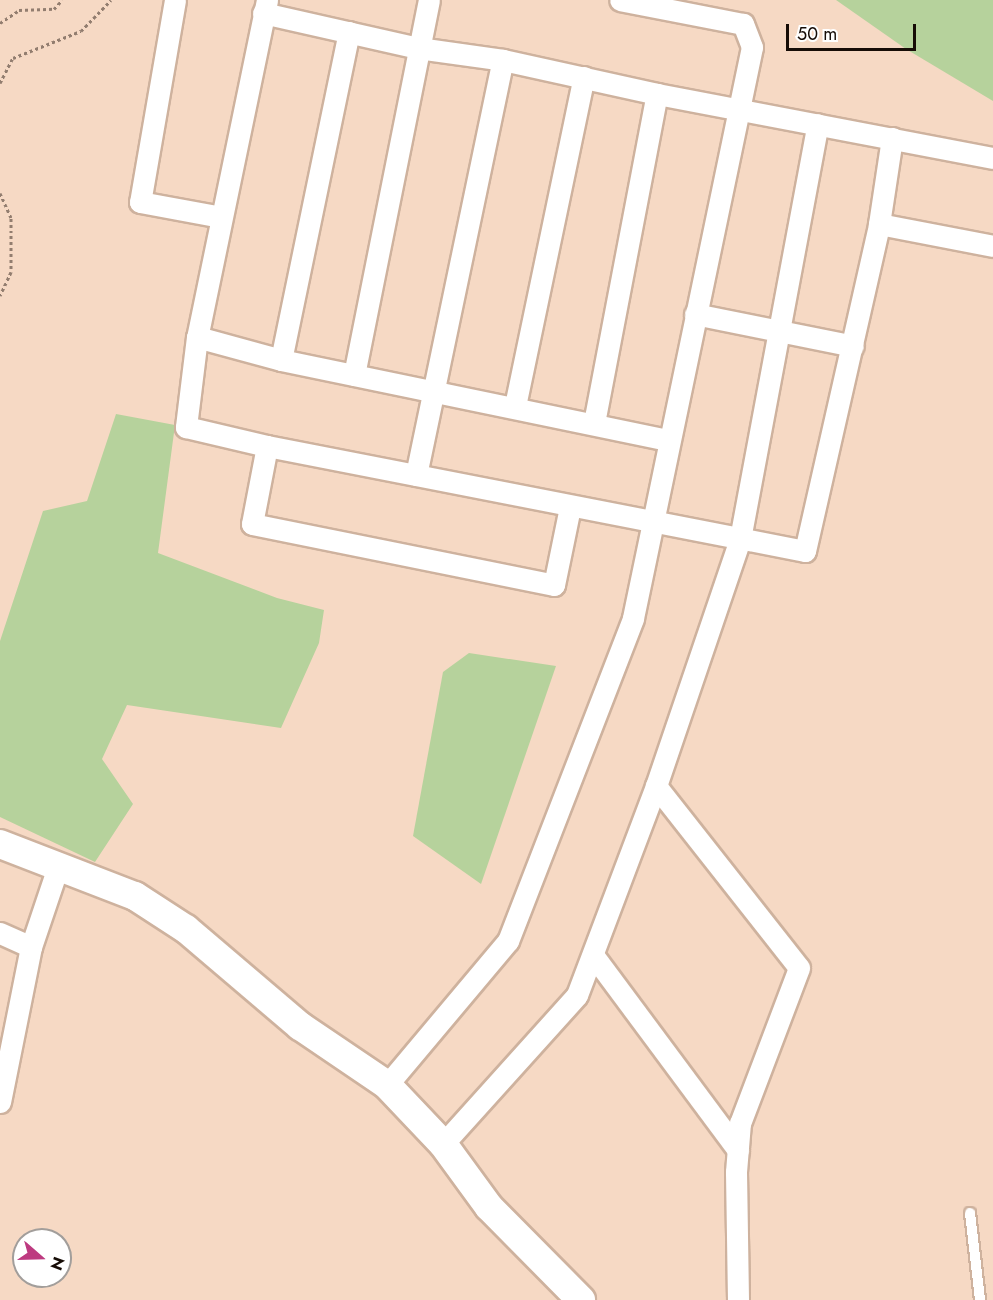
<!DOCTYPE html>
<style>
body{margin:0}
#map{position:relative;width:993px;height:1300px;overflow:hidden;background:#f6d9c4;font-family:Jost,sans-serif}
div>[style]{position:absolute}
.green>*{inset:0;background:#b6d29c}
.path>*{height:3px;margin-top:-1.5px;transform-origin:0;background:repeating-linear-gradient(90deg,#927d6f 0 3px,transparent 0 6px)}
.roads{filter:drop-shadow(2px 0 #ceb29e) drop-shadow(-2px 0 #ceb29e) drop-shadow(0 2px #ceb29e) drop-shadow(0 -2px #ceb29e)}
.lane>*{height:10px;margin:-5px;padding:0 5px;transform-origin:5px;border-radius:5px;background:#fff}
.street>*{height:21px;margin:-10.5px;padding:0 10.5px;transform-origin:10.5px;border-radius:10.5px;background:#fff}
.secondary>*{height:28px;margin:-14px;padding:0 14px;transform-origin:14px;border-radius:14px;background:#fff}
span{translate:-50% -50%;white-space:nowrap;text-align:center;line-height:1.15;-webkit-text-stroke:5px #fff;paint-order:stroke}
.north{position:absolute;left:12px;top:1228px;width:60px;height:60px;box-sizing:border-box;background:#fff;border:2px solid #a29e9b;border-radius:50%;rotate:110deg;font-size:16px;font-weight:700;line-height:24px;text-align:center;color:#160c06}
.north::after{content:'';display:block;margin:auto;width:21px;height:27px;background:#bd3a80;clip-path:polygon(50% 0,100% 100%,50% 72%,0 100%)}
.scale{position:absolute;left:786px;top:24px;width:130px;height:27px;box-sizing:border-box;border:3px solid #160c06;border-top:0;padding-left:8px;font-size:18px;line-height:21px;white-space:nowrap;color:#160c06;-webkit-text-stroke:4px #fff;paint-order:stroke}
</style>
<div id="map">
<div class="green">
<i style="clip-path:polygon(836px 0,993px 0,993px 101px,906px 49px)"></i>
<i style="clip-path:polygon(116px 414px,175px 425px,158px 553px,277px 598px,324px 610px,319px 643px,281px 728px,127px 705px,102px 759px,133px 804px,95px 862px,0 817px,0 641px,43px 511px,87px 501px)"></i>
<i style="clip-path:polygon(469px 653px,556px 666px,481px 884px,413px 836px,443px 672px)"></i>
</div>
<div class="path">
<i style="left:0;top:23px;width:23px;rotate:-34deg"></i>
<i style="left:19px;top:10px;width:35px;rotate:-2deg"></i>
<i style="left:54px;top:9px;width:12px;rotate:-48deg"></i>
<i style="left:0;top:83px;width:28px;rotate:-63deg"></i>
<i style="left:13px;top:58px;width:73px;rotate:-21.7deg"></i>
<i style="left:81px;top:31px;width:43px;rotate:-45.9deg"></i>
<i style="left:0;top:193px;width:27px;rotate:66deg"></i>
<i style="left:11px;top:218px;width:54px;rotate:90deg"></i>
<i style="left:11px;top:272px;width:26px;rotate:115deg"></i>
</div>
<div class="roads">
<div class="lane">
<i style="left:970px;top:1213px;width:88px;rotate:83.4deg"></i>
</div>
<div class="street">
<i style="left:175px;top:0;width:205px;rotate:99.8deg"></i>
<i style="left:140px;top:202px;width:82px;rotate:10.5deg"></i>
<i style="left:267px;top:0;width:344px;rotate:101.7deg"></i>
<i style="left:197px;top:337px;width:91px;rotate:97deg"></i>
<i style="left:186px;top:427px;width:83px;rotate:13.2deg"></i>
<i style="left:267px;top:446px;width:548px;rotate:11.04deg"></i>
<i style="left:805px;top:551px;width:335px;rotate:-77.2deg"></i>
<i style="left:879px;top:224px;width:87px;rotate:-81.4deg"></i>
<i style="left:263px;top:13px;width:159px;rotate:12.7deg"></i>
<i style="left:418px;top:48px;width:86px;rotate:8deg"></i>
<i style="left:503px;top:60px;width:158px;rotate:12.4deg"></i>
<i style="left:657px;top:94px;width:342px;rotate:10.8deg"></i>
<i style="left:879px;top:224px;width:116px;rotate:10.9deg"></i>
<i style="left:695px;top:314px;width:161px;rotate:11.4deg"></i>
<i style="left:197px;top:337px;width:87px;rotate:15.3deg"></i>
<i style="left:281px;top:360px;width:396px;rotate:11.7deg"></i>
<i style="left:281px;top:360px;width:335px;rotate:-78.3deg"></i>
<i style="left:354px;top:375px;width:382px;rotate:-78.7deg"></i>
<i style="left:515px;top:406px;width:336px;rotate:-78.2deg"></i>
<i style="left:594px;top:423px;width:335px;rotate:-79.2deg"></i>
<i style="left:267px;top:446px;width:79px;rotate:100.9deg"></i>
<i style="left:252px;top:524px;width:308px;rotate:11.4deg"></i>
<i style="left:554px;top:585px;width:80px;rotate:-78.4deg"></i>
<i style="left:416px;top:475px;width:424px;rotate:-78.2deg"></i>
<i style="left:656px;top:786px;width:231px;rotate:51.8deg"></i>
<i style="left:799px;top:968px;width:166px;rotate:110.8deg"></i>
<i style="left:740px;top:1123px;width:49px;rotate:94.7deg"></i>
<i style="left:736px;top:1172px;width:128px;rotate:89.1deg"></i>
<i style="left:0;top:933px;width:34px;rotate:24deg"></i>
<i style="left:593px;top:955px;width:243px;rotate:53.4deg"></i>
<i style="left:387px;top:1085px;width:188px;rotate:-50deg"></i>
<i style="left:508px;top:941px;width:346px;rotate:-68.8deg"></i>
<i style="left:633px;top:618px;width:583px;rotate:-78.23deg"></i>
<i style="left:752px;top:47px;width:25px;rotate:-111deg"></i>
<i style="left:743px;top:24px;width:125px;rotate:-169deg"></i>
<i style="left:0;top:1102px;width:158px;rotate:-78.7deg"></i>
<i style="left:31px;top:947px;width:84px;rotate:-71.4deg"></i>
<i style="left:443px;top:1144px;width:200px;rotate:-48deg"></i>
<i style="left:577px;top:995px;width:223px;rotate:-69.3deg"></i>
<i style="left:656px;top:786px;width:261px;rotate:-71.2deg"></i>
<i style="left:740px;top:539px;width:422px;rotate:-79.4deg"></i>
</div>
<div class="secondary">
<i style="left:0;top:844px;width:145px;rotate:21.1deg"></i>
<i style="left:135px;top:896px;width:61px;rotate:32.9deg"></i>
<i style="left:186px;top:929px;width:150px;rotate:40.4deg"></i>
<i style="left:300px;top:1026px;width:105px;rotate:34.1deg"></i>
<i style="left:387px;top:1085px;width:81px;rotate:46.5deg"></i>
<i style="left:443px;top:1144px;width:78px;rotate:53.9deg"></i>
<i style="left:489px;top:1207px;width:131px;rotate:45.3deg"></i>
</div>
</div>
<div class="north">N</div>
<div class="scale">50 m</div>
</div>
